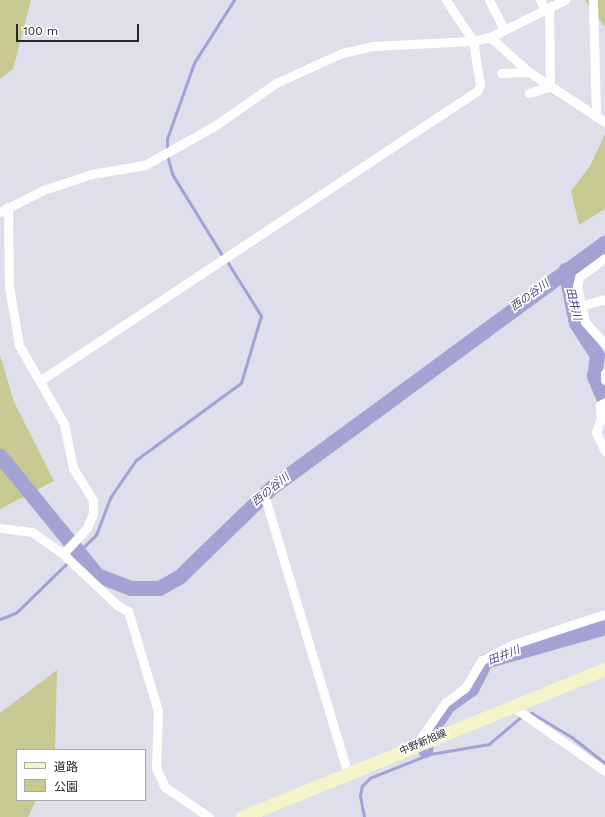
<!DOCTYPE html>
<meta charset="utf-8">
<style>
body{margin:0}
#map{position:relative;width:605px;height:817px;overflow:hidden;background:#dfdfec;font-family:"Work Sans","Noto Sans JP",sans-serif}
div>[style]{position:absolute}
.green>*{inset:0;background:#c8c893}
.stream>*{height:2.5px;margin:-1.25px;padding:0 1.25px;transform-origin:1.25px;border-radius:1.25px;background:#a3a2d3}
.river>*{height:15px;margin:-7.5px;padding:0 7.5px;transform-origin:7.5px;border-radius:7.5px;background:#a3a2d3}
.street>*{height:9px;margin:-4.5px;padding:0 4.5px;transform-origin:4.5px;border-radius:4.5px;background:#fff}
.secondary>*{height:13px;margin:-6.5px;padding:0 6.5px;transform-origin:6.5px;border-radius:6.5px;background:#f5f4c9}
span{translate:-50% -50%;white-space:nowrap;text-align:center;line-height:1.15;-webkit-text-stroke:3.5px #fff;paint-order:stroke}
.street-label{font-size:10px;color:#28282d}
.water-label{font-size:11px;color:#4e4887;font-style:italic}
.legend{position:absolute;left:16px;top:749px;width:130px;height:52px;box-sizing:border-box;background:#fff;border:1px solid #a9a9ab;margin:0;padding:5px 7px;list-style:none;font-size:12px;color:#28282d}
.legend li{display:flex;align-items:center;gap:8px;height:20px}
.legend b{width:20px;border:1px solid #a9a9ab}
.scale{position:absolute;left:16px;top:24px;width:123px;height:18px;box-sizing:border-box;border:2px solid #28282d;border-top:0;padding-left:5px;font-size:12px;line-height:14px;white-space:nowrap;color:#28282d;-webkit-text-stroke:3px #fff;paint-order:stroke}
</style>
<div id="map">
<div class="green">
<i style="clip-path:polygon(0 0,31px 0,13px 69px,0 79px)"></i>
<i style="clip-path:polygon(585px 0,605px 0,605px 27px)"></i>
<i style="clip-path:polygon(605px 134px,605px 209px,579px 225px,571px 191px,590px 166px)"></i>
<i style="clip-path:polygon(0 355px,14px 402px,54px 481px,0 509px)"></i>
<i style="clip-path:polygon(57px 670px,55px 750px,17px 750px,17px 800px,36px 800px,28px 817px,0 817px,0 713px)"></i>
</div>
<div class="stream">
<i style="left:167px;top:149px;width:10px;rotate:-90deg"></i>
<i style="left:167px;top:139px;width:81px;rotate:-70.4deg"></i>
<i style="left:194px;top:63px;width:75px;rotate:-57.6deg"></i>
<i style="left:167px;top:154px;width:22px;rotate:74deg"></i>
<i style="left:173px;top:175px;width:95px;rotate:58.3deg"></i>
<i style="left:567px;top:280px;width:47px;rotate:-35.4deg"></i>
<i style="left:0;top:619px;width:17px;rotate:-21deg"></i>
<i style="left:16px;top:613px;width:112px;rotate:-44.3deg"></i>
<i style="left:96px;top:535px;width:40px;rotate:-69deg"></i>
<i style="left:110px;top:498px;width:46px;rotate:-55.6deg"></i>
<i style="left:136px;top:460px;width:130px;rotate:-36.3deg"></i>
<i style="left:241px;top:383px;width:70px;rotate:-73.4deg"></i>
<i style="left:261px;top:316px;width:66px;rotate:-122deg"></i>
<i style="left:527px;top:714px;width:5px;rotate:-11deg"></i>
<i style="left:532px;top:713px;width:47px;rotate:31deg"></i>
<i style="left:572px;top:737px;width:42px;rotate:38.2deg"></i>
<i style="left:364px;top:817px;width:21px;rotate:-101deg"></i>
<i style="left:360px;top:796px;width:10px;rotate:-79deg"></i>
<i style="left:362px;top:786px;width:11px;rotate:-45deg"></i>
<i style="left:370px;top:778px;width:65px;rotate:-21.8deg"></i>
<i style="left:430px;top:754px;width:60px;rotate:-9.6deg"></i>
<i style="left:489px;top:744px;width:43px;rotate:-40.3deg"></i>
</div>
<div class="river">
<i style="left:565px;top:270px;width:54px;rotate:78.3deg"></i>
<i style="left:576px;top:323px;width:38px;rotate:57deg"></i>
<i style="left:597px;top:355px;width:21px;rotate:98deg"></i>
<i style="left:594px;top:376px;width:28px;rotate:67deg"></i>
<i style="left:0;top:456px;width:154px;rotate:50.8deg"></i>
<i style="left:97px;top:575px;width:36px;rotate:21deg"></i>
<i style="left:131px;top:588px;width:28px"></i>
<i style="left:159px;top:588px;width:23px;rotate:-29deg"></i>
<i style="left:179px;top:577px;width:129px;rotate:-44.1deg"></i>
<i style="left:272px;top:487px;width:413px;rotate:-36.3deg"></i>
<i style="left:425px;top:750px;width:14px;rotate:-82deg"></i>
<i style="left:427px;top:736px;width:37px;rotate:-56deg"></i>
<i style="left:448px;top:705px;width:28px;rotate:-35deg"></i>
<i style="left:471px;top:689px;width:31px;rotate:-63deg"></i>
<i style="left:485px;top:661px;width:125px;rotate:-15.8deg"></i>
</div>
<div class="street">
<i style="left:489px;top:0;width:33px;rotate:63deg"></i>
<i style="left:540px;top:0;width:10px;rotate:61deg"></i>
<i style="left:593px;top:0;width:117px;rotate:88.5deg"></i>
<i style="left:490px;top:37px;width:52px;rotate:41.9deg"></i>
<i style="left:529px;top:72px;width:91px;rotate:33.3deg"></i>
<i style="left:501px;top:73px;width:28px;rotate:-2deg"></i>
<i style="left:529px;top:93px;width:22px;rotate:-18deg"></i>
<i style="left:550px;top:86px;width:78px;rotate:-90.7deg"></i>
<i style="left:8px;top:207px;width:79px;rotate:89.3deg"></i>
<i style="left:9px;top:286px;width:60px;rotate:80.4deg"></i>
<i style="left:19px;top:345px;width:91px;rotate:60.3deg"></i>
<i style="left:64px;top:424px;width:45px;rotate:78.4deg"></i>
<i style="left:73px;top:468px;width:38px;rotate:58deg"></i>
<i style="left:93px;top:500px;width:13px;rotate:90deg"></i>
<i style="left:93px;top:513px;width:16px;rotate:112deg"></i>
<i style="left:87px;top:528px;width:35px;rotate:133deg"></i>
<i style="left:0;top:212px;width:48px;rotate:-27.1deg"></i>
<i style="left:43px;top:190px;width:52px;rotate:-18.1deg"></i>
<i style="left:92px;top:174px;width:54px;rotate:-9.6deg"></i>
<i style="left:145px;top:165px;width:81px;rotate:-29.4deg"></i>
<i style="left:216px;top:125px;width:73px;rotate:-35deg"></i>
<i style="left:276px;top:83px;width:72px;rotate:-24.4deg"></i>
<i style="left:342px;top:53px;width:31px;rotate:-13deg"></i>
<i style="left:372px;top:46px;width:101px;rotate:-2.8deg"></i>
<i style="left:473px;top:41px;width:17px;rotate:-13deg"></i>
<i style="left:490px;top:37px;width:84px;rotate:-26.3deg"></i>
<i style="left:605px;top:258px;width:32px;rotate:144deg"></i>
<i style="left:579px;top:277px;width:10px;rotate:101deg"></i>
<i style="left:577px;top:287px;width:36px;rotate:77deg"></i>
<i style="left:585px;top:322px;width:30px;rotate:48deg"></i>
<i style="left:583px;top:305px;width:23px;rotate:-15deg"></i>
<i style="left:605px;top:373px;width:7px;rotate:90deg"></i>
<i style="left:41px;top:380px;width:523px;rotate:-33.54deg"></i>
<i style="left:477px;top:91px;width:7px;rotate:-63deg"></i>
<i style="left:480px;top:85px;width:45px;rotate:-99deg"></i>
<i style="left:473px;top:41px;width:49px;rotate:-123.4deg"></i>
<i style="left:605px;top:402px;width:6px;rotate:149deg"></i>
<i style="left:600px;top:405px;width:14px;rotate:86deg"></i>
<i style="left:601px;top:419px;width:14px;rotate:111deg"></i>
<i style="left:596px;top:432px;width:21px;rotate:65deg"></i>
<i style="left:266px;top:501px;width:285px;rotate:73.3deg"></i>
<i style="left:0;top:528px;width:32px;rotate:7deg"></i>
<i style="left:32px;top:532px;width:38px;rotate:35deg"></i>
<i style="left:63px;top:554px;width:74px;rotate:43.4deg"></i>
<i style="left:117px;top:605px;width:13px;rotate:29deg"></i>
<i style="left:128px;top:611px;width:104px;rotate:73.3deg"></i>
<i style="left:158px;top:711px;width:57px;rotate:92deg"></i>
<i style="left:156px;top:768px;width:21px;rotate:65deg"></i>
<i style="left:165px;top:787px;width:53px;rotate:34.3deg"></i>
<i style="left:512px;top:706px;width:113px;rotate:35deg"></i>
<i style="left:416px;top:745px;width:51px;rotate:-55.4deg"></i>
<i style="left:445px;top:703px;width:25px;rotate:-37deg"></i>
<i style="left:465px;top:688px;width:33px;rotate:-59deg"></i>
<i style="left:482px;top:660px;width:36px;rotate:-27deg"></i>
<i style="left:514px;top:644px;width:96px;rotate:-18.2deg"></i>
</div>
<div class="secondary">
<i style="left:242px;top:817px;width:392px;rotate:-22.2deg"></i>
</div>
<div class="street-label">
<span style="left:423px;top:742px;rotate:-23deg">中野新旭線</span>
</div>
<div class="water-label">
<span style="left:530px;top:296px;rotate:-36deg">西の谷川</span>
<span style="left:573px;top:304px;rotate:76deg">田井川</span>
<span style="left:271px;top:490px;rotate:-39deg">西の谷川</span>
<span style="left:504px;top:656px;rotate:-21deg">田井川</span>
</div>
<ul class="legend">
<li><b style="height:5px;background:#f5f4c9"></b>道路</li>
<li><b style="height:11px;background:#c8c893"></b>公園</li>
</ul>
<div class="scale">100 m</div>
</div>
